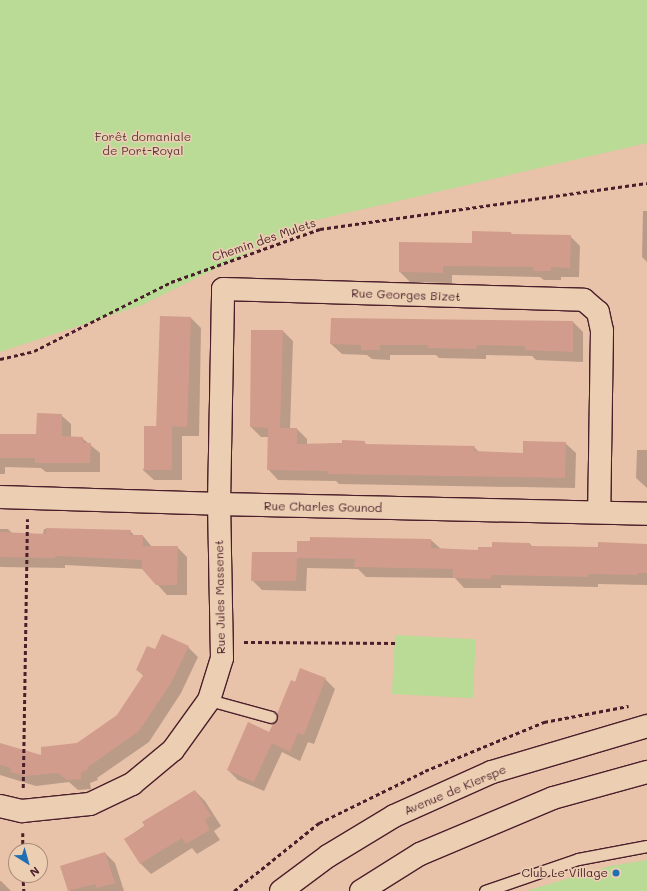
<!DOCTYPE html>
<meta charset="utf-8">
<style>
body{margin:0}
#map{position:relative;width:647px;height:891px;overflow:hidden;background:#e8c2a9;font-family:Mali,sans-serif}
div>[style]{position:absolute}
.green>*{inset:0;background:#b9db95;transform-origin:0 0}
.shadow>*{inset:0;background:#0003}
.building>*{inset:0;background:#d19c8b;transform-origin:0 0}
.path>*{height:2.5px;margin-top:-1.25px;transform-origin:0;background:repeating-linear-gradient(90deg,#4a1f2b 0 4px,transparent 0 7px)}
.roads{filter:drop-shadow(1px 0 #4a1f2b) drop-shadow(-1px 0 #4a1f2b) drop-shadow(0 1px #4a1f2b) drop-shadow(0 -1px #4a1f2b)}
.lane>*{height:11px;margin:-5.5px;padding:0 5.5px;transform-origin:5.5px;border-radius:5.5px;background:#ecceb2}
.street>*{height:22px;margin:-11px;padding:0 11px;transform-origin:11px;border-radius:11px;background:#ecceb2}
.secondary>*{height:22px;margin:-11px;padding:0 11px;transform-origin:11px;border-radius:11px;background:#ecceb2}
.dots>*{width:11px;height:11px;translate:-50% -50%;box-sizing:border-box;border:2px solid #ecceb2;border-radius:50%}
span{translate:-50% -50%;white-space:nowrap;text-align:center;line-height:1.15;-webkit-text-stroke:3.5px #ecceb2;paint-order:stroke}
.park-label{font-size:12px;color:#5b3b3b}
.street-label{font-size:12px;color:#4a1f2b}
.poi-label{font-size:12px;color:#4a1f2b}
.right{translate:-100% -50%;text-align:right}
.north{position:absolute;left:8px;top:843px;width:40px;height:40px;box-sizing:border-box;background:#ecceb2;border:1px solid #ab887c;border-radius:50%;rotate:143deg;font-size:11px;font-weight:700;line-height:16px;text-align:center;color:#4a1f2b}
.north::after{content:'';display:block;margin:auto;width:14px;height:18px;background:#1f6fb2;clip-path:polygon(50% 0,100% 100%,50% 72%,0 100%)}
</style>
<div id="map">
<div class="green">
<i style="clip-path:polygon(0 0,647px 0,647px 143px,312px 221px,142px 305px,0 352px)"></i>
<i style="left:395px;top:635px;width:81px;height:59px;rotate:3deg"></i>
<i style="clip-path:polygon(647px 860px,647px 891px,526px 891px,610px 866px)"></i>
</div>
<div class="shadow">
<i style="clip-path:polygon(643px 211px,647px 211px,647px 262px,642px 257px)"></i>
<i style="clip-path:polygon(511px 233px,513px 235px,570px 236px,580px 246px,579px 277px,561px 277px,561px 280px,544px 280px,540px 277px,452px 275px,452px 283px,410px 282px,400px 272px,472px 244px)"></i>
<i style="clip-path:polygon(161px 317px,191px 318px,201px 328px,199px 436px,182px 436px,182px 480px,154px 480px,143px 470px,163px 427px)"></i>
<i style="clip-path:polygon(573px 322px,583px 332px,583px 362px,536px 360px,532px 356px,486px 355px,486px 359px,439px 358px,436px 355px,390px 355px,390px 360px,372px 359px,367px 355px,342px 354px,331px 344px)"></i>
<i style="clip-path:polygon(283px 331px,293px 341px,290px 429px,297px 429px,307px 439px,307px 445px,364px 442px,368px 446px,474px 447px,480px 453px,524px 454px,565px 443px,576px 453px,575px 488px,339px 484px,336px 481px,278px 480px,268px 469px,269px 437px,261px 437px,251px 427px)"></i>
<i style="clip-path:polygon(61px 415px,71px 424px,71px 437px,82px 438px,100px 453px,100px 472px,46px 472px,41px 468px,5px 467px,5px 474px,0 474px,0 435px,37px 435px)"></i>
<i style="clip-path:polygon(637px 450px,647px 450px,647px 488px,636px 478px)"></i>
<i style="clip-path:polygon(0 529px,8px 529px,13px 534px,43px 534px,44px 529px,130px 531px,135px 536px,143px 536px,152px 547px,177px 547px,187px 557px,187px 595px,167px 595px,143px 569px,65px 565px,65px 568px,0 567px)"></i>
<i style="clip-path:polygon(431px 540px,441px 549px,479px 551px,530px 544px,533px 547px,599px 548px,647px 544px,647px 585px,598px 584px,598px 587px,501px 585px,501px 588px,464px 588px,455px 578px,366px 577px,358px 569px,307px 568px,306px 591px,262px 590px,252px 580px,298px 553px)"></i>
<i style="clip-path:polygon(188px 647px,198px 657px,181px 693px,149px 742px,97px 778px,98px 780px,90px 783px,91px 789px,78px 790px,69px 782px,36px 786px,0 775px,0 744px,42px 756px,77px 744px,118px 716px,144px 676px,137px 670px,155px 651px)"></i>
<i style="clip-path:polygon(325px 679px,335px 689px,314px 744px,308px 742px,300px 761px,282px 752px,264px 791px,238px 780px,228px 770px,270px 733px,279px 720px,296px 683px)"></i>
<i style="clip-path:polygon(195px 791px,205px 801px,221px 826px,214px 831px,220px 840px,197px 854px,192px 848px,151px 874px,141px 864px,125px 839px)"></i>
<i style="clip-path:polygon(105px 853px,115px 863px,124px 891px,70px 891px,62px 866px)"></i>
<i style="clip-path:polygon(0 881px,1px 881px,11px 891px,0 891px)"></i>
</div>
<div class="building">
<i style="clip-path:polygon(472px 231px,511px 232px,511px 234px,571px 235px,570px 268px,551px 267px,551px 271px,533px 271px,533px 267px,443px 266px,443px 273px,399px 272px,399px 242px,472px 243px)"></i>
<i style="left:160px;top:316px;width:31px;height:110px;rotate:2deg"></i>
<i style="clip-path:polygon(331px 318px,573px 321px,573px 352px,525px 350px,525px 346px,476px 345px,477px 349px,427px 348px,428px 345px,380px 345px,380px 350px,361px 350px,361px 345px,330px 344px)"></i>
<i style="clip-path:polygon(251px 330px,283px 330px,280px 428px,297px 428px,297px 444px,342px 443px,342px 440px,365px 441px,365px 444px,475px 446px,474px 451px,523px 453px,523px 441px,566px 442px,565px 478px,328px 474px,328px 471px,267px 470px,268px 428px,250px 427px)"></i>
<i style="clip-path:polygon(37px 413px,62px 414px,62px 436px,83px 437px,83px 443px,91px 443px,90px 463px,35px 463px,35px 458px,0 458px,0 434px,36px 434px)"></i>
<i style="left:144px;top:426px;width:28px;height:44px"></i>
<i style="clip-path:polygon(46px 528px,131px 530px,130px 535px,143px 535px,143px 548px,143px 546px,178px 546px,177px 585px,156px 585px,142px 569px,142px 560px,55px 556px,55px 558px,0 557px,0 532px,46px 534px)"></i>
<i style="clip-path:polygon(310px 537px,431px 539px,431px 548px,478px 550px,478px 547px,492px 547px,492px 542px,530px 543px,530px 546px,598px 547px,598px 542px,647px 544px,647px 573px,637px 573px,637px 575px,588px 574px,588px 577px,491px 575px,491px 579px,453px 578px,453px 569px,354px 567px,355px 559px,297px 558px,296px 581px,251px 581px,252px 552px,297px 552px,297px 541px,310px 541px)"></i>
<i style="clip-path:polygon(162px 634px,189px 646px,171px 683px,139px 731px,87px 768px,89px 769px,81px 773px,81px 779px,67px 780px,58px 773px,25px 776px,10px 772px,11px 768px,0 765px,0 743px,41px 755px,41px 747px,77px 743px,117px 715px,144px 674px,136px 670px,147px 646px,155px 649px)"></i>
<i style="clip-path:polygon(300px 668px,326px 678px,304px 735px,298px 733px,290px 752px,272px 743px,254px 782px,227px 770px,248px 722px,269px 732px,273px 724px,278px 719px,277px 714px,291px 680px,295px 682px)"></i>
<i style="clip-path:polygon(195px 790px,211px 816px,205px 820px,210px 830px,186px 844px,182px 838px,140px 864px,124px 839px,145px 826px,142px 822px)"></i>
<i style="clip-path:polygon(105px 852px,115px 883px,97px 888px,95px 884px,68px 891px,60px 866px)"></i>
</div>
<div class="path">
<i style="left:0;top:359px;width:35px;rotate:-13deg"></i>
<i style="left:34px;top:351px;width:153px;rotate:-26.7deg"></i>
<i style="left:171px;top:282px;width:158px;rotate:-19.6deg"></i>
<i style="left:320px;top:229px;width:330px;rotate:-8deg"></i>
<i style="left:244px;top:642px;width:151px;rotate:0.4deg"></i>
<i style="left:23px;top:788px;width:269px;rotate:-89.1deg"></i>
<i style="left:23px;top:833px;width:18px;rotate:90deg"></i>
<i style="left:23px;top:875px;width:16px;rotate:86deg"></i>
<i style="left:234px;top:891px;width:109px;rotate:-38.7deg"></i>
<i style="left:319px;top:823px;width:118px;rotate:-26.1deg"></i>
<i style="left:425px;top:771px;width:129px;rotate:-22.4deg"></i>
<i style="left:544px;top:722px;width:86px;rotate:-10.7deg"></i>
</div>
<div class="roads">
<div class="lane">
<i style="left:209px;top:700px;width:64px;rotate:15.3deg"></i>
<i style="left:485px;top:891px;width:98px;rotate:-19deg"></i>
<i style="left:578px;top:859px;width:70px;rotate:-10.7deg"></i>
</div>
<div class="street">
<i style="left:0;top:497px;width:219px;rotate:1.8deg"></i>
<i style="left:219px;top:504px;width:428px;rotate:1.3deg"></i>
<i style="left:0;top:806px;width:23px;rotate:13deg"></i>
<i style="left:22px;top:811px;width:68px;rotate:-5.9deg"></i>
<i style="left:90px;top:804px;width:47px;rotate:-25.5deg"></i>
<i style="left:132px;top:784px;width:53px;rotate:-39.7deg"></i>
<i style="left:173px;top:750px;width:62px;rotate:-54.2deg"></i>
<i style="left:209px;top:700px;width:44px;rotate:-72.8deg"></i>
<i style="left:222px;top:658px;width:154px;rotate:-91.1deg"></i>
<i style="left:219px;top:504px;width:215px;rotate:-88.9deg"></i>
<i style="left:223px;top:289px;width:361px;rotate:1.7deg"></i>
<i style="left:584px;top:300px;width:18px;rotate:41deg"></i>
<i style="left:598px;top:312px;width:19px;rotate:78deg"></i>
<i style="left:602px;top:331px;width:181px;rotate:90.9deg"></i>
</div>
<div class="secondary">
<i style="left:281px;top:891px;width:59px;rotate:-36.7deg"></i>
<i style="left:328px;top:856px;width:77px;rotate:-31.2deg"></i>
<i style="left:394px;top:816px;width:107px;rotate:-24.2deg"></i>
<i style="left:492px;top:772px;width:162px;rotate:-16.5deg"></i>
<i style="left:361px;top:891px;width:70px;rotate:-32.1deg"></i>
<i style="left:420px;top:854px;width:144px;rotate:-22.8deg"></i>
<i style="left:553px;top:798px;width:98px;rotate:-15.5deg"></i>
</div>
</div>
<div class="dots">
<i style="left:616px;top:873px;background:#1f6fb2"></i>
</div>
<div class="park-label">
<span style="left:143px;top:144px">Forêt domaniale<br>de Port-Royal</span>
</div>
<div class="street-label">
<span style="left:264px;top:240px;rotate:-19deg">Chemin des Mulets</span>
<span style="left:406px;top:295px;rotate:2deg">Rue Georges Bizet</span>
<span style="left:323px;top:507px;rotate:1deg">Rue Charles Gounod</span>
<span style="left:220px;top:597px;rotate:-91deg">Rue Jules Massenet</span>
<span style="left:455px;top:790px;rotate:-23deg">Avenue de Kierspe</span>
</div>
<div class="poi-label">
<span class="right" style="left:608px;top:873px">Club Le Village</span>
</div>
<div class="north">N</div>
</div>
